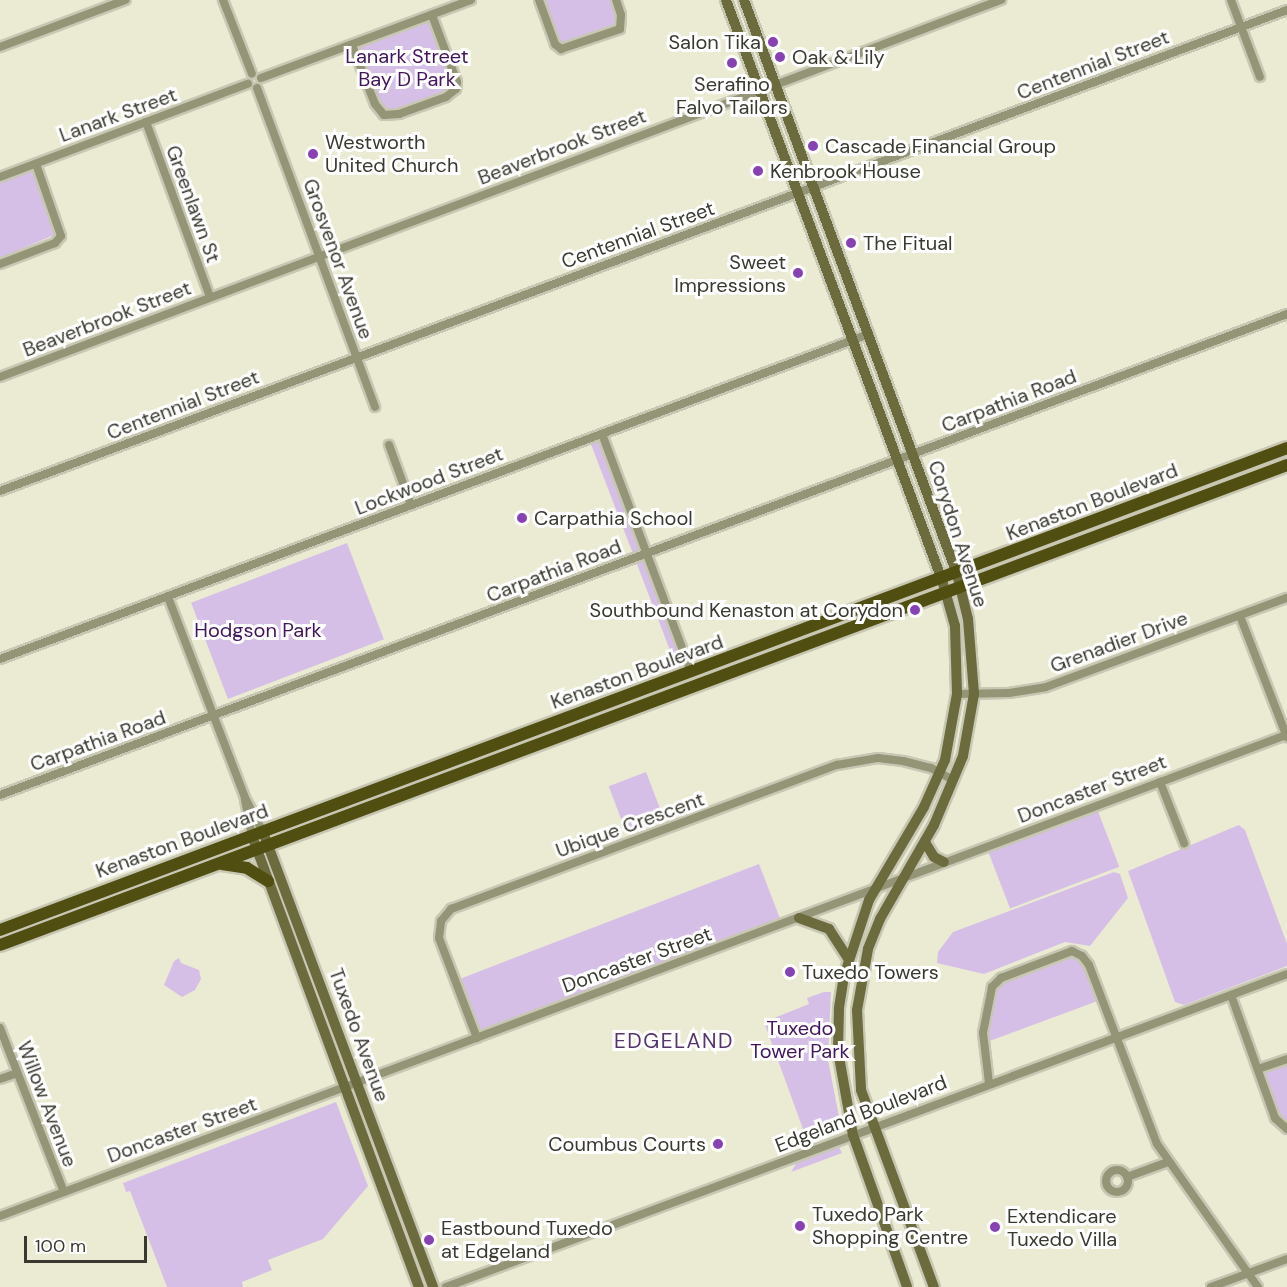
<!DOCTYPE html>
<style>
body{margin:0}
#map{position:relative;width:1287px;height:1287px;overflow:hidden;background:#ebebd4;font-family:"DM Sans",sans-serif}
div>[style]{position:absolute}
.green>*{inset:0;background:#d6bfe7;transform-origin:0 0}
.roads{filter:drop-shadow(2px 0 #c8c7b3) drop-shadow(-2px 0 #c8c7b3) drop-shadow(0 2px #c8c7b3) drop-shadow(0 -2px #c8c7b3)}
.minor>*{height:8px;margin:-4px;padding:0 4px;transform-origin:4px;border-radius:4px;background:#949476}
.minor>.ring{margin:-4px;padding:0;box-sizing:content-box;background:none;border:8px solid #949476;border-radius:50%}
.secondary>*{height:10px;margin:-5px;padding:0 5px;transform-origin:5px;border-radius:5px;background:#6c6b3e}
.primary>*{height:12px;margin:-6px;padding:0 6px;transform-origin:6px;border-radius:6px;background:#504e10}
.dots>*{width:16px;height:16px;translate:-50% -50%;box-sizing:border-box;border:3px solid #fff;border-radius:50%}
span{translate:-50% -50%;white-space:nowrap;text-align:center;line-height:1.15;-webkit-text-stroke:6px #fff;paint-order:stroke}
.poi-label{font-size:20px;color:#3a3930}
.right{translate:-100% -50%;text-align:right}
.left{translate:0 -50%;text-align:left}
.park-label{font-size:20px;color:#42145b}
.street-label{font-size:20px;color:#3a3930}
.neighbourhood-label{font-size:21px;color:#55336c;letter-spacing:1.5px}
.scale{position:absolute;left:24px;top:1236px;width:123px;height:27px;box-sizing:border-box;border:3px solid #3a3930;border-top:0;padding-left:8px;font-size:18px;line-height:21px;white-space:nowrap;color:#3a3930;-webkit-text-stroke:4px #fff;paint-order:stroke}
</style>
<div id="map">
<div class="green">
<i style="clip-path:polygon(539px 0,616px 0,620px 29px,561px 49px)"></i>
<i style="clip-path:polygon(432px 15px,455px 75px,451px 94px,384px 115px,352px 45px)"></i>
<i style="clip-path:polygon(33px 169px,54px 235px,0 258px,0 181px)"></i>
<i style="left:602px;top:434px;width:254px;height:14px;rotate:69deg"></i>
<i style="left:347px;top:543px;width:103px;height:167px;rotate:69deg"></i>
<i style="left:646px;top:772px;width:48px;height:40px;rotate:69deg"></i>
<i style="left:1096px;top:806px;width:65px;height:117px;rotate:69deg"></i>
<i style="clip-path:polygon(1239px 825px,1245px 830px,1287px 944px,1287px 966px,1184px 1005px,1175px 1002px,1128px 871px)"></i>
<i style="left:759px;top:864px;width:60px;height:322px;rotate:69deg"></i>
<i style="clip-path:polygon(1114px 872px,1120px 874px,1128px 898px,1090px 946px,1065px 942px,984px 974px,937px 963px,938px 952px,953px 932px)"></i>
<i style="clip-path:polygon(1072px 951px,1082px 956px,1103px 999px,984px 1043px,986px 1005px,1001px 978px)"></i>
<i style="clip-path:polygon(179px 958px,181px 963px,199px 970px,201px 979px,195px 990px,182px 997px,164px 985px,174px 961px)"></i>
<i style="clip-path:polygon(824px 992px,831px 992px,828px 1060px,841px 1127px,807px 1140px,764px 1022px,809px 1004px,807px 998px)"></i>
<i style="clip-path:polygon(1287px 1059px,1287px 1129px,1280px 1126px,1259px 1069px)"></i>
<i style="clip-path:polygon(336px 1102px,368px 1186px,323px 1239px,268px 1260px,272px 1270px,242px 1282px,243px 1287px,167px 1287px,130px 1191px,126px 1192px,123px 1183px)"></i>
<i style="clip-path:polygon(838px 1145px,842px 1153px,791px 1172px,797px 1162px)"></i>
</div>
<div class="roads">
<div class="minor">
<i style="left:223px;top:0;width:79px;rotate:68.6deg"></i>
<i style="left:539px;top:0;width:47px;rotate:70deg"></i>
<i style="left:555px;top:44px;width:8px;rotate:40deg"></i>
<i style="left:561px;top:49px;width:62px;rotate:-18.7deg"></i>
<i style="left:620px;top:29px;width:14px;rotate:-86deg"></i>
<i style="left:621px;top:15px;width:16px;rotate:-108deg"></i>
<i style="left:1231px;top:0;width:82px;rotate:69.4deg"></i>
<i style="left:352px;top:45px;width:63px;rotate:68.7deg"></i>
<i style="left:375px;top:104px;width:14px;rotate:51deg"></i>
<i style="left:384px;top:115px;width:15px;rotate:-4deg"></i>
<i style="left:399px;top:114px;width:50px;rotate:-19.9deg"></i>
<i style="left:446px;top:97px;width:13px;rotate:-39deg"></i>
<i style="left:456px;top:89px;width:7px;rotate:-82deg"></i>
<i style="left:457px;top:82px;width:72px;rotate:-110.5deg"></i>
<i style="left:0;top:47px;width:134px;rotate:-20.6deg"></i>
<i style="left:261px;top:78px;width:224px;rotate:-20.4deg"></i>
<i style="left:257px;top:88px;width:340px;rotate:69.7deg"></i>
<i style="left:146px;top:122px;width:186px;rotate:69.9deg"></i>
<i style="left:0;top:177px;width:265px;rotate:-20.6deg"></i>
<i style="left:0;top:264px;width:59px;rotate:-20.9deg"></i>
<i style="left:55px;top:243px;width:9px;rotate:-49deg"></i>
<i style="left:61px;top:236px;width:76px;rotate:-109.1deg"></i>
<i style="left:0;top:377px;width:1070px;rotate:-20.64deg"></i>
<i style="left:602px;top:434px;width:254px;rotate:69.5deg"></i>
<i style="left:389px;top:445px;width:64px;rotate:69.9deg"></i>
<i style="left:0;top:491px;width:1374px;rotate:-20.49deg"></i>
<i style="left:168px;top:597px;width:215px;rotate:69deg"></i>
<i style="left:245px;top:798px;width:38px;rotate:62deg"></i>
<i style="left:1240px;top:616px;width:130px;rotate:68.8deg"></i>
<i style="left:0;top:659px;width:928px;rotate:-20.51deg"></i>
<i style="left:957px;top:694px;width:52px;rotate:-1.1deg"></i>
<i style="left:1009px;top:693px;width:37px;rotate:-9deg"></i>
<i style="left:1046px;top:687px;width:257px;rotate:-20.3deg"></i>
<i style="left:1160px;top:782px;width:66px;rotate:68.5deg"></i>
<i style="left:0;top:795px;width:1374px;rotate:-20.49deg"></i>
<i style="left:245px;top:800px;width:37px;rotate:79deg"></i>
<i style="left:1231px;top:995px;width:131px;rotate:70.3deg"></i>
<i style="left:1275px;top:1118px;width:16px;rotate:43deg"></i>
<i style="left:0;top:1028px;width:176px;rotate:68.7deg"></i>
<i style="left:477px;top:1038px;width:107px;rotate:-110.8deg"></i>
<i style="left:439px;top:938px;width:17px;rotate:-83deg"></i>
<i style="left:441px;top:921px;width:16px;rotate:-50deg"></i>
<i style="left:451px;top:909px;width:412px;rotate:-20.5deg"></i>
<i style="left:837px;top:765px;width:42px;rotate:-9.7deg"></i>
<i style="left:878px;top:758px;width:25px;rotate:7deg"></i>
<i style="left:903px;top:761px;width:29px;rotate:14deg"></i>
<i style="left:931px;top:768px;width:25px;rotate:29deg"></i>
<i style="left:1258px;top:1069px;width:31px;rotate:-19deg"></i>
<i style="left:0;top:1079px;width:18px;rotate:-19deg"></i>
<i style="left:989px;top:1083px;width:50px;rotate:-96.8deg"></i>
<i style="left:983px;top:1033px;width:47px;rotate:-78.9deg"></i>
<i style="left:992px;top:987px;width:13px;rotate:-45deg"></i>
<i style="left:1001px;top:978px;width:76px;rotate:-20.8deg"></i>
<i style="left:1072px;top:951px;width:11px;rotate:27deg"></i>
<i style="left:1082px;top:956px;width:11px;rotate:52deg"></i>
<i style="left:1089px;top:965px;width:191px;rotate:69.2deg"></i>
<i style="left:1157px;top:1144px;width:175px;rotate:54.8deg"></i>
<i class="ring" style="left:1106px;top:1170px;width:14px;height:14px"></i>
<i style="left:1127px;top:1177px;width:44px;rotate:-20.1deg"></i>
<i style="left:0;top:1216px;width:1373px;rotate:-20.51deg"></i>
<i style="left:446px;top:1287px;width:897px;rotate:-20.41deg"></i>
<i style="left:1211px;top:1287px;width:81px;rotate:-20.2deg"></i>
</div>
<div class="secondary">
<i style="left:726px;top:0;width:619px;rotate:69.57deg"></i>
<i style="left:942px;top:580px;width:48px;rotate:74.2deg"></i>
<i style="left:955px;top:626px;width:68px;rotate:88.3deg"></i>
<i style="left:957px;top:694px;width:67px;rotate:100.3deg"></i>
<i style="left:945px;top:760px;width:51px;rotate:114.1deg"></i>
<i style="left:924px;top:807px;width:108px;rotate:120.6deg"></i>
<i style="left:869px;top:900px;width:80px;rotate:108.2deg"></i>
<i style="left:844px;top:976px;width:33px;rotate:99deg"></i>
<i style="left:839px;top:1009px;width:42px;rotate:91.4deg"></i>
<i style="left:838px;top:1051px;width:85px;rotate:79.9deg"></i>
<i style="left:853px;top:1135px;width:161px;rotate:70.4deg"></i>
<i style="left:744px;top:0;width:612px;rotate:69.64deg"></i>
<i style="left:957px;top:574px;width:46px;rotate:76.3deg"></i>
<i style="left:968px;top:619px;width:75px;rotate:85.4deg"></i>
<i style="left:974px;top:694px;width:63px;rotate:100.1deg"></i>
<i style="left:963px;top:756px;width:75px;rotate:112.8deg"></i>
<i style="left:934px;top:825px;width:108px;rotate:119.9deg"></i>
<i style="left:880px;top:919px;width:32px;rotate:112deg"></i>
<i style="left:868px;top:949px;width:62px;rotate:100.2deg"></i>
<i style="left:857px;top:1010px;width:80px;rotate:87.1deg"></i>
<i style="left:861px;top:1090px;width:210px;rotate:69.7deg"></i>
<i style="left:263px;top:832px;width:486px;rotate:69.5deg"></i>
<i style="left:252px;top:836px;width:481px;rotate:69.7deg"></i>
<i style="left:925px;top:842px;width:17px;rotate:59deg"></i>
<i style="left:934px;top:857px;width:11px;rotate:27deg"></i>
<i style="left:799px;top:918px;width:32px;rotate:20deg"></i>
<i style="left:829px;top:929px;width:37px;rotate:57deg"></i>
</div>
<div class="primary">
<i style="left:222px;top:864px;width:25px;rotate:9deg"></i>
<i style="left:247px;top:868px;width:25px;rotate:32deg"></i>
<i style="left:0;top:930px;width:1374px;rotate:-20.53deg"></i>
<i style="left:0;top:945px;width:1374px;rotate:-20.45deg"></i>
</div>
</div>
<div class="dots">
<i style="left:773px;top:42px;background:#8841b3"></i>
<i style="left:780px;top:57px;background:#8841b3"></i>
<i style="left:732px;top:63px;background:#8841b3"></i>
<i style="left:813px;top:146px;background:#8841b3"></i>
<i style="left:313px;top:154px;background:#8841b3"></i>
<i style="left:758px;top:171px;background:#8841b3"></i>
<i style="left:851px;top:243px;background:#8841b3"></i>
<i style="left:798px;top:273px;background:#8841b3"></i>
<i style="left:522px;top:518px;background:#8841b3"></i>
<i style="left:915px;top:610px;background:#8841b3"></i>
<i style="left:790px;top:972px;background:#8841b3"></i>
<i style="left:718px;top:1144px;background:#8841b3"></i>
<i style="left:800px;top:1226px;background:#8841b3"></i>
<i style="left:995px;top:1227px;background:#8841b3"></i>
<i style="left:429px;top:1240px;background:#8841b3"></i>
</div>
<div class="poi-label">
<span class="right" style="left:761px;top:42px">Salon Tika</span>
<span class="left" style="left:792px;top:57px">Oak &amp; Lily</span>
<span style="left:732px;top:96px">Serafino<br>Falvo Tailors</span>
<span class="left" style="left:325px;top:154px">Westworth<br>United Church</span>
<span class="left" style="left:825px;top:146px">Cascade Financial Group</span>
<span class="left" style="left:770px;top:171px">Kenbrook House</span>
<span class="left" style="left:863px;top:243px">The Fitual</span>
<span class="right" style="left:786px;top:274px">Sweet<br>Impressions</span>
<span class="left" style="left:534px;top:518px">Carpathia School</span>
<span class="right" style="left:903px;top:610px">Southbound Kenaston at Corydon</span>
<span class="left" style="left:802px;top:972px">Tuxedo Towers</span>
<span class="right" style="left:706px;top:1144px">Coumbus Courts</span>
<span class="left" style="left:812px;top:1226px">Tuxedo Park<br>Shopping Centre</span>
<span class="left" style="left:1007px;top:1228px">Extendicare<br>Tuxedo Villa</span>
<span class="left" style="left:441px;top:1240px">Eastbound Tuxedo<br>at Edgeland</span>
</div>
<div class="park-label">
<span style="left:407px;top:68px">Lanark Street<br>Bay D Park</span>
<span style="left:258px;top:630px">Hodgson Park</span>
<span style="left:800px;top:1040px">Tuxedo<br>Tower Park</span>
</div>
<div class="street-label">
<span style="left:1093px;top:65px;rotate:-21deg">Centennial Street</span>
<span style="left:118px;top:115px;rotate:-20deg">Lanark Street</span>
<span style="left:562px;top:147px;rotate:-21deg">Beaverbrook Street</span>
<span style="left:193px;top:204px;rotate:70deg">Greenlawn St</span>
<span style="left:638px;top:235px;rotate:-20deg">Centennial Street</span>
<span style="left:338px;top:259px;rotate:70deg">Grosvenor Avenue</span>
<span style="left:107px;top:319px;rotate:-21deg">Beaverbrook Street</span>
<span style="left:1009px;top:401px;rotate:-21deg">Carpathia Road</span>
<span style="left:183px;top:405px;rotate:-21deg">Centennial Street</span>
<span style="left:429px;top:481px;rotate:-21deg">Lockwood Street</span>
<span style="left:1092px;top:502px;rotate:-21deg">Kenaston Boulevard</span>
<span style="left:958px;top:534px;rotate:72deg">Corydon Avenue</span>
<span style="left:554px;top:571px;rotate:-21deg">Carpathia Road</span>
<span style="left:1119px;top:642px;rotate:-20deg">Grenadier Drive</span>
<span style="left:637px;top:672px;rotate:-20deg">Kenaston Boulevard</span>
<span style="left:98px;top:741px;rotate:-20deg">Carpathia Road</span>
<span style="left:1092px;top:789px;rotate:-21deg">Doncaster Street</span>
<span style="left:630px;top:825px;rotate:-20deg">Ubique Crescent</span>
<span style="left:182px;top:841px;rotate:-20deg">Kenaston Boulevard</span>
<span style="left:637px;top:960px;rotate:-20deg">Doncaster Street</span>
<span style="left:359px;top:1035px;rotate:70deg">Tuxedo Avenue</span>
<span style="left:47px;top:1104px;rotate:69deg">Willow Avenue</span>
<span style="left:861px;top:1114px;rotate:-21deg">Edgeland Boulevard</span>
<span style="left:182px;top:1130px;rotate:-20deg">Doncaster Street</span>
</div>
<div class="neighbourhood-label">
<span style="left:674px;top:1041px">EDGELAND</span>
</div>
<div class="scale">100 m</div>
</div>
